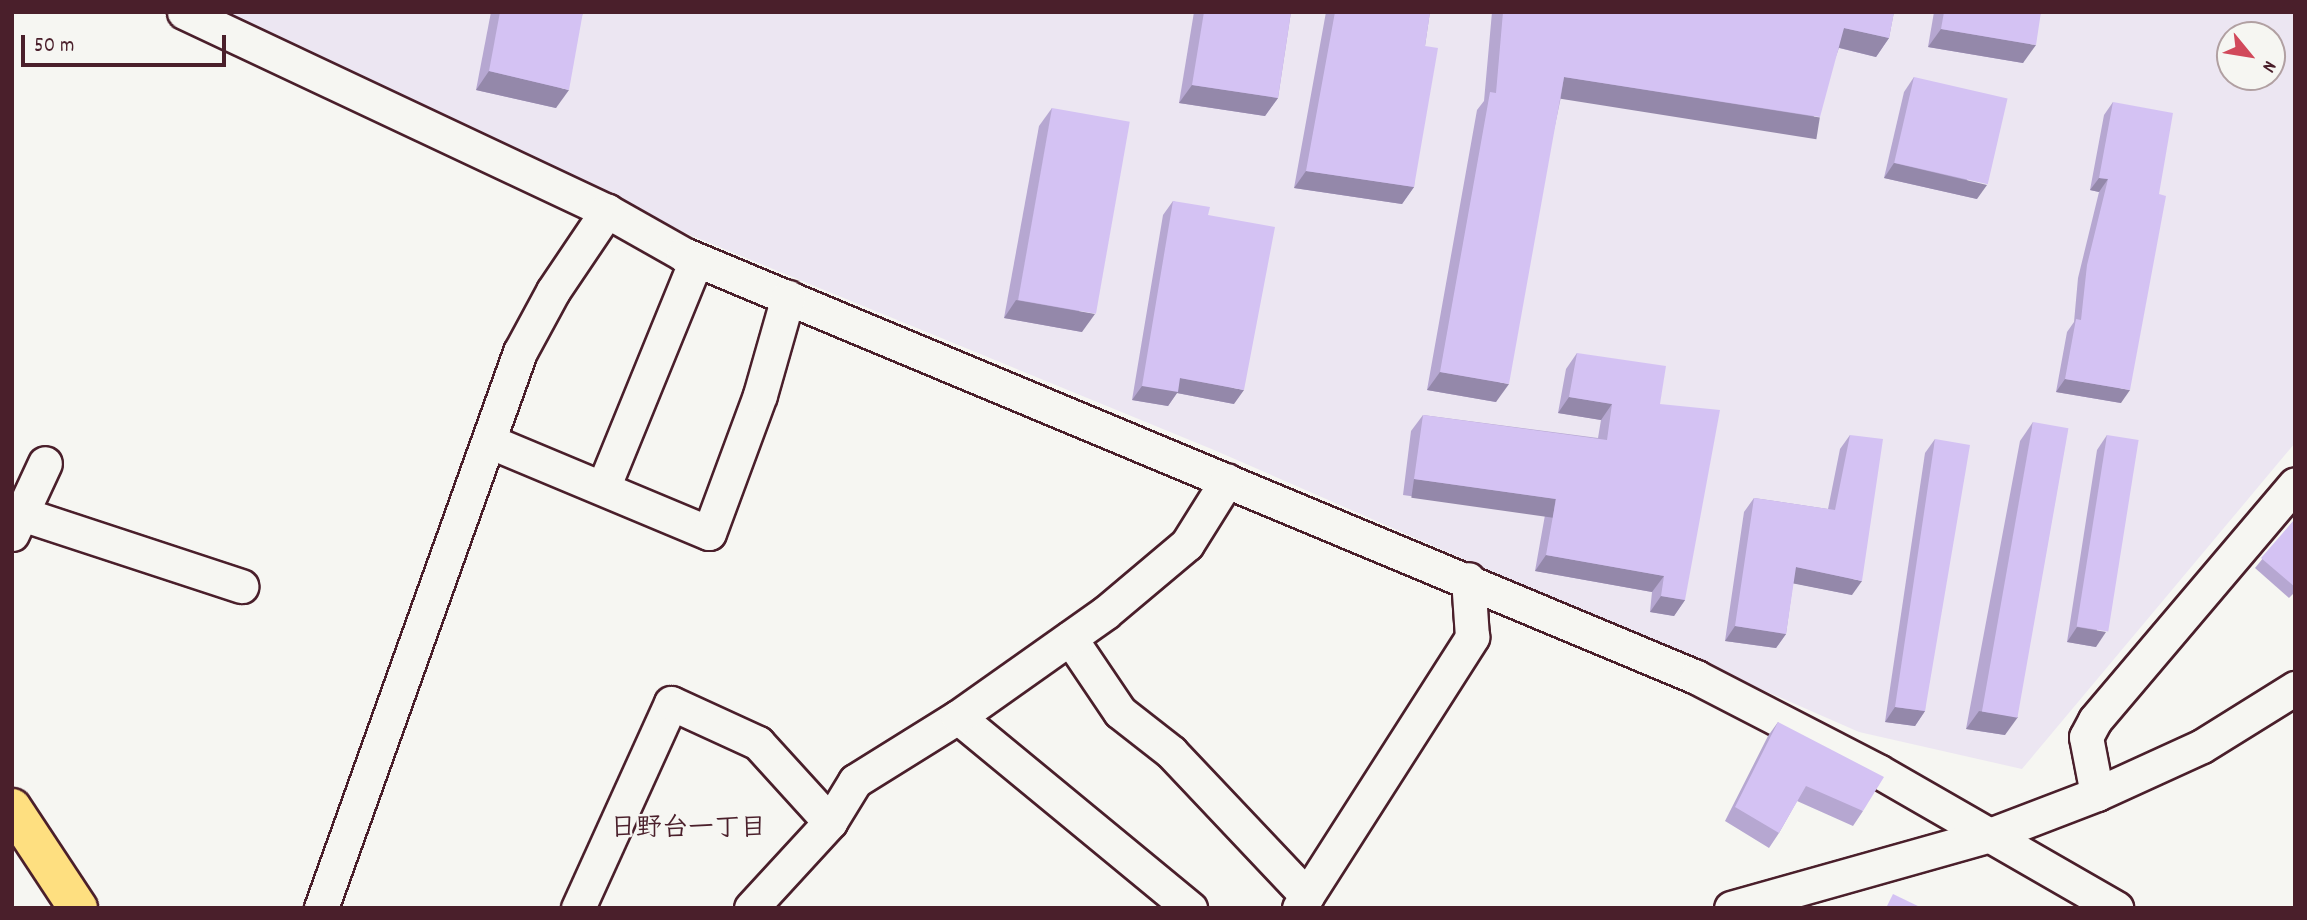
<!DOCTYPE html>
<meta charset="utf-8">
<style>
body{margin:0}
#map{position:relative;width:2307px;height:920px;overflow:hidden;background:#f6f6f2;font-family:Dekko,"Klee One",sans-serif}
div>[style]{position:absolute}
.built>*{inset:0;background:#ece6f2}
.roads{filter:drop-shadow(2px 0 #4a1f2b) drop-shadow(-2px 0 #4a1f2b) drop-shadow(0 2px #4a1f2b) drop-shadow(0 -2px #4a1f2b)}
.minor>*{height:33px;margin:-16.5px;padding:0 16.5px;transform-origin:16.5px;border-radius:16.5px;background:#f6f6f2}
.major>*{height:38px;margin:-19px;padding:0 19px;transform-origin:19px;border-radius:19px;background:#fedf80}
.wall>*{inset:0;background:#b6a7d1}
.shaded-wall>*{inset:0;background:#9488aa;transform-origin:0 0}
.building>*{inset:0;background:#d4c2f3;transform-origin:0 0}
span{translate:-50% -50%;white-space:nowrap;text-align:center;line-height:1.15;-webkit-text-stroke:5px #f6f6f2;paint-order:stroke}
.neighbourhood-label{font-size:26px;color:#4a1f2b;font-weight:700}
.frame{position:absolute;inset:0;border:14px solid #4a1f2b;pointer-events:none}
.north{position:absolute;left:2216px;top:21px;width:70px;height:70px;box-sizing:border-box;background:#f6f6f2;border:2px solid #b1a0a2;border-radius:50%;rotate:120deg;font-size:19px;font-weight:700;line-height:28px;text-align:center;color:#4a1f2b}
.north::after{content:'';display:block;margin:auto;width:24px;height:32px;background:#d1495b;clip-path:polygon(50% 0,100% 100%,50% 72%,0 100%)}
.scale{position:absolute;left:21px;top:35px;width:205px;height:32px;box-sizing:border-box;border:4px solid #4a1f2b;border-top:0;padding-left:9px;font-size:21px;line-height:24px;white-space:nowrap;color:#4a1f2b;-webkit-text-stroke:5px #f6f6f2;paint-order:stroke}
</style>
<div id="map">
<div class="built">
<i style="clip-path:polygon(evenodd,222px 12px,2295px 12px,2295px 443px,2022px 769px,1859px 732px,1214px 450px,690px 235px,222px 12px,2230px 35px,2272px 35px,2272px 77px,2230px 77px,2230px 35px)"></i>
</div>
<div class="roads">
<div class="minor">
<i style="left:184px;top:12px;width:467px;rotate:25.2deg"></i>
<i style="left:607px;top:211px;width:87px;rotate:29.5deg"></i>
<i style="left:683px;top:254px;width:1098px;rotate:22.66deg"></i>
<i style="left:1696px;top:677px;width:205px;rotate:27.3deg"></i>
<i style="left:1878px;top:771px;width:275px;rotate:29.9deg"></i>
<i style="left:491px;top:442px;width:236px;rotate:22.7deg"></i>
<i style="left:709px;top:533px;width:147px;rotate:-69.7deg"></i>
<i style="left:760px;top:395px;width:102px;rotate:-74.1deg"></i>
<i style="left:603px;top:488px;width:246px;rotate:-67.8deg"></i>
<i style="left:22px;top:514px;width:231px;rotate:18.2deg"></i>
<i style="left:12px;top:534px;width:78px;rotate:-65.1deg"></i>
<i style="left:1070px;top:638px;width:89px;rotate:56deg"></i>
<i style="left:1120px;top:712px;width:65px;rotate:38.1deg"></i>
<i style="left:1171px;top:752px;width:198px;rotate:46.6deg"></i>
<i style="left:958px;top:717px;width:301px;rotate:39.5deg"></i>
<i style="left:2097px;top:794px;width:58px;rotate:-100.9deg"></i>
<i style="left:2086px;top:737px;width:19px;rotate:-62deg"></i>
<i style="left:2095px;top:720px;width:309px;rotate:-49.7deg"></i>
<i style="left:321px;top:908px;width:591px;rotate:-70.31deg"></i>
<i style="left:520px;top:352px;width:69px;rotate:-61.6deg"></i>
<i style="left:553px;top:291px;width:97px;rotate:-56deg"></i>
<i style="left:578px;top:908px;width:225px;rotate:-65.6deg"></i>
<i style="left:671px;top:703px;width:96px;rotate:24.7deg"></i>
<i style="left:758px;top:743px;width:107px;rotate:47.7deg"></i>
<i style="left:751px;top:908px;width:117px;rotate:-47.4deg"></i>
<i style="left:830px;top:822px;width:48px;rotate:-58.6deg"></i>
<i style="left:855px;top:781px;width:121px;rotate:-31.9deg"></i>
<i style="left:958px;top:717px;width:180px;rotate:-35.3deg"></i>
<i style="left:1105px;top:613px;width:107px;rotate:-40.1deg"></i>
<i style="left:1187px;top:544px;width:75px;rotate:-58deg"></i>
<i style="left:1299px;top:908px;width:322px;rotate:-57.4deg"></i>
<i style="left:1472px;top:637px;width:58px;rotate:-93.9deg"></i>
<i style="left:1731px;top:908px;width:269px;rotate:-15.7deg"></i>
<i style="left:1990px;top:835px;width:115px;rotate:-21deg"></i>
<i style="left:2097px;top:794px;width:115px;rotate:-24.6deg"></i>
<i style="left:2202px;top:746px;width:110px;rotate:-31.9deg"></i>
</div>
<div class="major">
<i style="left:12px;top:808px;width:120px;rotate:56.6deg"></i>
</div>
</div>
<div class="wall">
<i style="clip-path:polygon(491px 12px,583px 12px,556px 108px,476px 90px)"></i>
<i style="clip-path:polygon(1194px 12px,1291px 12px,1278px 98px,1265px 116px,1179px 103px)"></i>
<i style="clip-path:polygon(1326px 12px,1430px 12px,1425px 46px,1414px 187px,1402px 204px,1294px 188px)"></i>
<i style="clip-path:polygon(1492px 12px,1894px 12px,1889px 38px,1876px 57px,1839px 48px,1807px 135px,1561px 97px,1496px 402px,1427px 390px,1477px 110px,1484px 101px)"></i>
<i style="clip-path:polygon(1934px 12px,2041px 12px,2023px 63px,1928px 47px)"></i>
<i style="clip-path:polygon(1914px 77px,1977px 199px,1884px 178px,1904px 92px)"></i>
<i style="clip-path:polygon(2113px 102px,2121px 403px,2056px 392px,2067px 332px,2074px 322px,2078px 278px,2099px 192px,2090px 190px,2104px 115px)"></i>
<i style="clip-path:polygon(1052px 108px,1082px 332px,1004px 318px,1039px 126px)"></i>
<i style="clip-path:polygon(1173px 201px,1208px 215px,1234px 404px,1177px 393px,1168px 406px,1132px 400px,1163px 215px)"></i>
<i style="clip-path:polygon(1577px 353px,1660px 404px,1685px 600px,1674px 616px,1650px 612px,1652px 592px,1535px 571px,1545px 515px,1403px 495px,1411px 431px,1423px 415px,1598px 438px,1601px 420px,1558px 413px,1566px 369px)"></i>
<i style="clip-path:polygon(2033px 422px,2005px 735px,1966px 729px,2020px 441px)"></i>
<i style="clip-path:polygon(1850px 435px,1852px 595px,1793px 583px,1786px 634px,1776px 648px,1725px 641px,1744px 512px,1754px 498px,1828px 509px,1840px 449px)"></i>
<i style="clip-path:polygon(2107px 435px,2096px 647px,2067px 642px,2097px 450px)"></i>
<i style="clip-path:polygon(1935px 439px,1925px 711px,1915px 726px,1885px 722px,1925px 453px)"></i>
<i style="clip-path:polygon(2295px 519px,2295px 592px,2289px 598px,2255px 568px)"></i>
<i style="clip-path:polygon(1778px 722px,1863px 811px,1853px 826px,1797px 801px,1779px 833px,1769px 848px,1725px 821px,1768px 736px)"></i>
</div>
<div class="shaded-wall">
<i style="clip-path:polygon(1844px 28px,1889px 38px,1876px 57px,1832px 46px)"></i>
<i style="clip-path:polygon(1941px 29px,2036px 45px,2023px 63px,1928px 47px)"></i>
<i style="clip-path:polygon(489px 71px,569px 90px,556px 108px,476px 90px)"></i>
<i style="left:1564px;top:77px;width:259px;height:22px;rotate:9deg"></i>
<i style="clip-path:polygon(1192px 85px,1278px 98px,1265px 116px,1179px 103px)"></i>
<i style="clip-path:polygon(1894px 163px,1987px 185px,1977px 199px,1884px 178px)"></i>
<i style="clip-path:polygon(1306px 171px,1414px 187px,1402px 204px,1294px 188px)"></i>
<i style="clip-path:polygon(2099px 178px,2108px 179px,2099px 192px,2090px 190px)"></i>
<i style="clip-path:polygon(1016px 300px,1095px 314px,1082px 332px,1004px 318px)"></i>
<i style="clip-path:polygon(1440px 372px,1509px 384px,1496px 402px,1427px 390px)"></i>
<i style="clip-path:polygon(1180px 378px,1244px 390px,1234px 404px,1177px 393px,1168px 406px,1132px 400px,1142px 386px)"></i>
<i style="clip-path:polygon(2065px 379px,2130px 390px,2121px 403px,2056px 392px)"></i>
<i style="clip-path:polygon(1569px 397px,1612px 404px,1601px 420px,1558px 413px)"></i>
<i style="left:1414px;top:479px;width:143px;height:19px;rotate:8deg"></i>
<i style="clip-path:polygon(1546px 555px,1664px 576px,1652px 592px,1535px 571px)"></i>
<i style="clip-path:polygon(1796px 567px,1862px 581px,1852px 595px,1786px 582px)"></i>
<i style="clip-path:polygon(1661px 596px,1685px 600px,1674px 616px,1650px 612px)"></i>
<i style="clip-path:polygon(1735px 626px,1786px 634px,1776px 648px,1725px 641px)"></i>
<i style="clip-path:polygon(2077px 627px,2106px 632px,2096px 647px,2067px 642px)"></i>
<i style="clip-path:polygon(1895px 707px,1925px 711px,1915px 726px,1885px 722px)"></i>
<i style="clip-path:polygon(1979px 711px,2018px 717px,2005px 735px,1966px 729px)"></i>
</div>
<div class="building">
<i style="clip-path:polygon(500px 12px,583px 12px,569px 90px,489px 71px)"></i>
<i style="clip-path:polygon(1204px 12px,1291px 12px,1278px 98px,1192px 85px)"></i>
<i style="clip-path:polygon(1335px 12px,1430px 12px,1425px 46px,1438px 48px,1414px 187px,1306px 171px)"></i>
<i style="clip-path:polygon(1503px 12px,1894px 12px,1889px 38px,1844px 28px,1820px 117px,1564px 77px,1509px 384px,1440px 372px,1490px 92px,1496px 93px)"></i>
<i style="clip-path:polygon(1944px 12px,2041px 12px,2036px 45px,1941px 29px)"></i>
<i style="left:1914px;top:77px;width:96px;height:88px;rotate:13deg"></i>
<i style="clip-path:polygon(2113px 102px,2173px 113px,2159px 194px,2166px 196px,2130px 390px,2065px 379px,2076px 319px,2081px 320px,2087px 265px,2108px 179px,2099px 178px)"></i>
<i style="left:1052px;top:108px;width:79px;height:195px;rotate:10deg"></i>
<i style="clip-path:polygon(1173px 201px,1210px 207px,1208px 215px,1275px 227px,1244px 390px,1180px 378px,1178px 392px,1142px 386px)"></i>
<i style="clip-path:polygon(1577px 353px,1666px 366px,1660px 404px,1720px 410px,1685px 600px,1661px 596px,1664px 576px,1546px 555px,1556px 499px,1414px 479px,1423px 415px,1607px 440px,1612px 404px,1569px 397px)"></i>
<i style="left:2033px;top:422px;width:36px;height:294px;rotate:10deg"></i>
<i style="clip-path:polygon(1850px 435px,1883px 439px,1862px 581px,1796px 567px,1786px 634px,1735px 626px,1754px 498px,1835px 510px)"></i>
<i style="left:2107px;top:435px;width:32px;height:194px;rotate:9deg"></i>
<i style="clip-path:polygon(1935px 439px,1970px 445px,1925px 711px,1895px 707px)"></i>
<i style="clip-path:polygon(2295px 519px,2295px 587px,2261px 558px)"></i>
<i style="clip-path:polygon(1778px 722px,1884px 777px,1863px 811px,1806px 786px,1779px 833px,1735px 807px)"></i>
<i style="clip-path:polygon(1893px 894px,1922px 908px,1886px 908px)"></i>
</div>
<div class="neighbourhood-label">
<span style="left:688px;top:830px">日野台一丁目</span>
</div>
<div class="frame"></div>
<div class="north">N</div>
<div class="scale">50 m</div>
</div>
